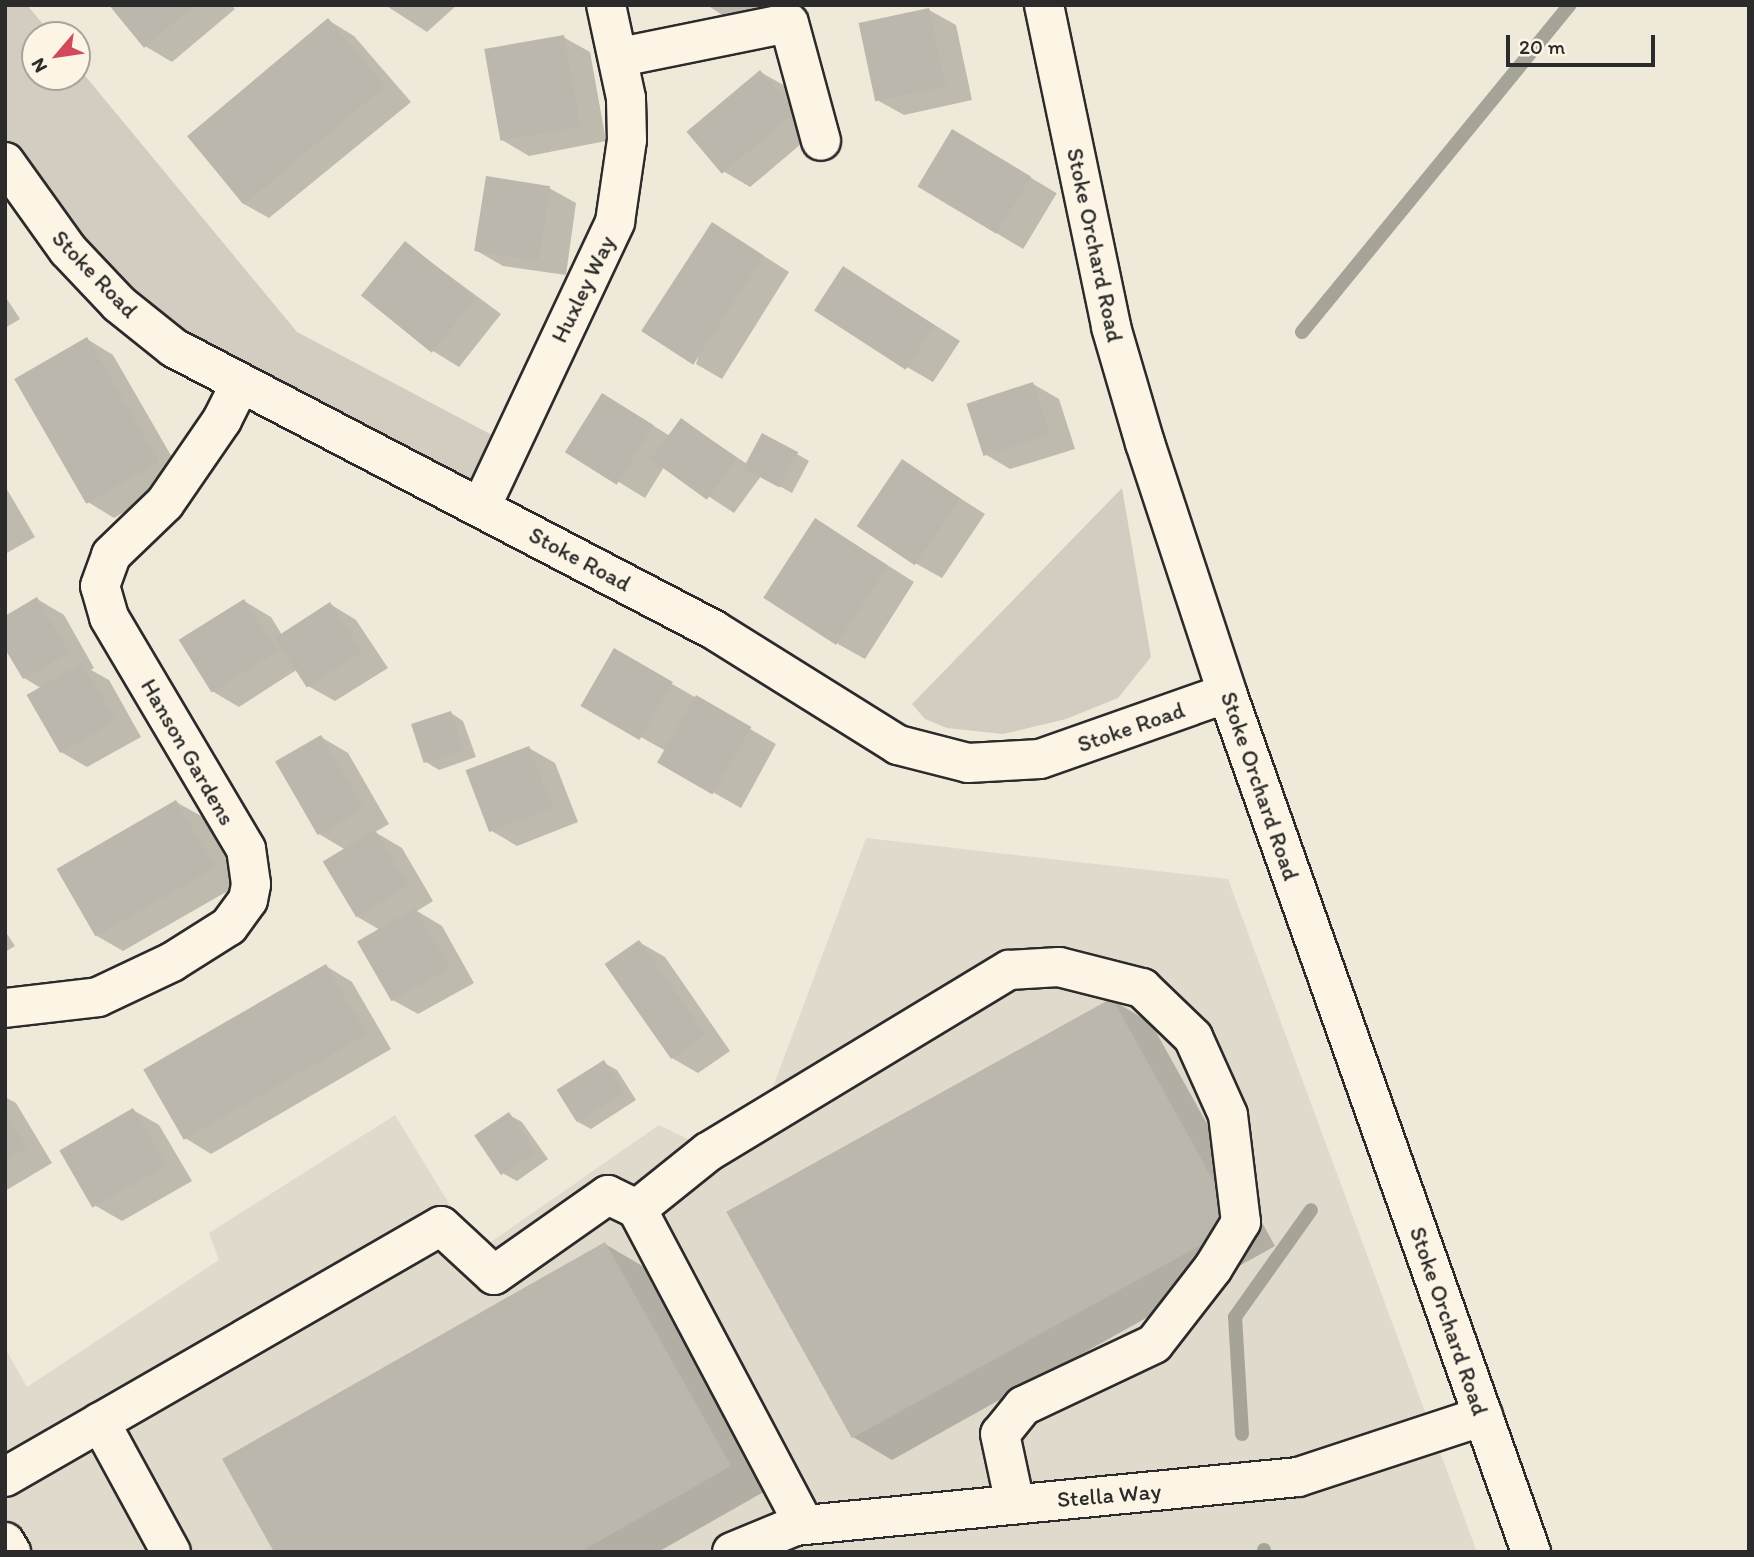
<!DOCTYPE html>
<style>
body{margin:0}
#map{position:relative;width:1754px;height:1557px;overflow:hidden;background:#efe9da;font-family:Itim,sans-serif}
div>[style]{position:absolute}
.built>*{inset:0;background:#e0dacc}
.green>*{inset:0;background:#d2cdc0}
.shadow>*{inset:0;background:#0003;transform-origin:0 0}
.stream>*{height:14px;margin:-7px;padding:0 7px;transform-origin:7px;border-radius:7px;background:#a6a399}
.building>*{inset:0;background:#bcb7ac;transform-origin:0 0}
.roads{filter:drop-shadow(2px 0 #2b2b2b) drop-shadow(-2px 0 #2b2b2b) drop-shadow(0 2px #2b2b2b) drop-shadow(0 -2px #2b2b2b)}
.minor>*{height:38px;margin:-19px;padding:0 19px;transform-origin:19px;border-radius:19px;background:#fcf5e5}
span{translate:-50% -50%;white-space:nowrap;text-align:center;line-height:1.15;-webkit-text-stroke:5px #fcf5e5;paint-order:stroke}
.street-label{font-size:23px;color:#2b2b2b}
.frame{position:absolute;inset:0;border:7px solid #2b2b2b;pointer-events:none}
.north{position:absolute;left:21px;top:21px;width:70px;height:70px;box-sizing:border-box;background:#fcf5e5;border:2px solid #a8a49b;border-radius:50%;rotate:241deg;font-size:19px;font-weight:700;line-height:28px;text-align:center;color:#2b2b2b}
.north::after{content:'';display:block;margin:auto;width:24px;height:32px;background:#d1495b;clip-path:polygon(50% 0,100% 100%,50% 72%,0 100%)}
.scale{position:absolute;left:1506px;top:35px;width:149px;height:32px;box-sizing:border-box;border:4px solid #2b2b2b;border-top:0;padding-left:9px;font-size:21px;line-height:24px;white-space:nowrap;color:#2b2b2b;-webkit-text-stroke:5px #fcf5e5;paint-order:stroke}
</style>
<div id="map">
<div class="built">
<i style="clip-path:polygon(866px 838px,1228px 879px,1477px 1552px,5px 1552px,5px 1348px,27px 1387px,219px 1260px,209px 1233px,395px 1115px,478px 1251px,659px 1125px,698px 1144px,770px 1095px)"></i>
</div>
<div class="green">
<i style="clip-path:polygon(5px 5px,27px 5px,52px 35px,35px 35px,35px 77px,77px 77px,77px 66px,297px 332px,509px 444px,481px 507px,174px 348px,5px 162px)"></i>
<i style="clip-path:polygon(1122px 488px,1151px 657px,1118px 698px,1066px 719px,1003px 734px,947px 728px,925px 719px,912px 704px)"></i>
</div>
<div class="shadow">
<i style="clip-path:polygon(111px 5px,231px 5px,235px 9px,172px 62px,145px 46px)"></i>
<i style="clip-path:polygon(385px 5px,457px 5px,427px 32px)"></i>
<i style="clip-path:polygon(707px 5px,761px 5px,737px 25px)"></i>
<i style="clip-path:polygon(929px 10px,956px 25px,972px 100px,904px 115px,877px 100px)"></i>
<i style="clip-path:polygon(328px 20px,354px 36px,411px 102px,269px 218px,242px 203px,188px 136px)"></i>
<i style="clip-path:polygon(563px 37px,590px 52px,606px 141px,529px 156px,502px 140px)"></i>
<i style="clip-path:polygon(760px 72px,787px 87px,820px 128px,750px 187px,723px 171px)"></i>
<i style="left:953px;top:131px;width:121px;height:65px;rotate:31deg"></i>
<i style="clip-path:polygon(549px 188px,576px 203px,566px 275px,503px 266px,477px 251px)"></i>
<i style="clip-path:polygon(739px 240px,789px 272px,722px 379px,696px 364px)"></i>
<i style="clip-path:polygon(405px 243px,501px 314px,459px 367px,433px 351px)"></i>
<i style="clip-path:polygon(870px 284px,960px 341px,933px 382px,907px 367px)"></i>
<i style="clip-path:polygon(5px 296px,20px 319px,5px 328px)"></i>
<i style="clip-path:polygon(87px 339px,113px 355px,184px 478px,114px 518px,88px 502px)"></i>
<i style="clip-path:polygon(1033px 384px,1059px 399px,1075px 449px,1010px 469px,983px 453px)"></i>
<i style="clip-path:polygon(628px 410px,670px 436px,682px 420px,747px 464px,797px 454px,809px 461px,792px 493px,761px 476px,734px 513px,664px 467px,645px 498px,568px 451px)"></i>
<i style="clip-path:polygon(903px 462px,985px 514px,942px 578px,915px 563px)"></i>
<i style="clip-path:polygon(5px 486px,35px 537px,5px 554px)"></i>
<i style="clip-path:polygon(816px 520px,914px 582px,865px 659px,838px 644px)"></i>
<i style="clip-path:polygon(37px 599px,64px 615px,94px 668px,91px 670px,109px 680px,141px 737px,87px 767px,61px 752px,41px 688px,24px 678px)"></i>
<i style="clip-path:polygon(244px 601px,271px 617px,282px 635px,330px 604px,356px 620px,388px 668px,335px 701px,308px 686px,298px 669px,239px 707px,212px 691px)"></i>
<i style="clip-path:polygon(615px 651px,776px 744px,741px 808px,686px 777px,666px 751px,610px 720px)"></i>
<i style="clip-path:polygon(451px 713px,463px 721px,476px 757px,439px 770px,426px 762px)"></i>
<i style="clip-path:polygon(321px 737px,348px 753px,389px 824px,375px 832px,402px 848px,433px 901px,417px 911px,442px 926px,474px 983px,418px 1014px,391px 999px,380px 930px,356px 916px,346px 850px,319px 834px)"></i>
<i style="clip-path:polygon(529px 748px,555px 763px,578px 822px,517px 846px,490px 830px)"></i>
<i style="clip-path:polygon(176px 802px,203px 817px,240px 884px,123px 951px,97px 936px)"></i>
<i style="clip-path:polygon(5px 931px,15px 946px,5px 952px)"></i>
<i style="clip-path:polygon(639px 942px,665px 957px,730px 1051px,698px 1073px,672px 1058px)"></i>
<i style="clip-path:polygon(326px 966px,352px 982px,391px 1049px,211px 1154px,185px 1138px)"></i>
<i style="clip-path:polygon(1112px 1000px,1151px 1023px,1275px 1246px,892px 1460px,853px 1437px)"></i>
<i style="clip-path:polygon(604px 1063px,617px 1070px,636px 1100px,591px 1129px,578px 1122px)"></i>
<i style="clip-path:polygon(5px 1097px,16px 1103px,52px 1163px,5px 1191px)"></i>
<i style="clip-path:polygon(133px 1110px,159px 1125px,192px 1181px,122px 1221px,96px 1206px,63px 1151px)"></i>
<i style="clip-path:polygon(509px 1115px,522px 1122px,548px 1159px,517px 1181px,504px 1174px)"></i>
<i style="clip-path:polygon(605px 1244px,644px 1267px,769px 1489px,658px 1552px,276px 1552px)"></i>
</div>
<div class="stream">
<i style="left:1302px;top:332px;width:423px;rotate:-50.7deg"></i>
<i style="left:1242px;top:1434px;width:117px;rotate:-93.4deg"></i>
<i style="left:1235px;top:1317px;width:131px;rotate:-54.6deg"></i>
<i style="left:1264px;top:1552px;width:2px;rotate:-90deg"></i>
</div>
<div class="building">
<i style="clip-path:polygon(109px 5px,195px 5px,144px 48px)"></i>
<i style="left:929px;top:8px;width:80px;height:72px;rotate:78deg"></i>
<i style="left:328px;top:18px;width:89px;height:184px;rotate:50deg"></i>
<i style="left:564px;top:35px;width:93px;height:81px;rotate:80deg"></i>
<i style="left:760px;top:70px;width:55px;height:96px;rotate:50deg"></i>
<i style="left:952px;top:129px;width:92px;height:67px;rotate:31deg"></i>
<i style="left:486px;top:176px;width:65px;height:76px;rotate:9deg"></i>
<i style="left:712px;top:222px;width:62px;height:130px;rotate:33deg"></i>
<i style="left:405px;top:241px;width:91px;height:70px;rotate:39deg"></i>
<i style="left:843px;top:266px;width:109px;height:53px;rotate:33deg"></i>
<i style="left:87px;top:337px;width:144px;height:84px;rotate:60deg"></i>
<i style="left:1033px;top:382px;width:55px;height:70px;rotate:72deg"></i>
<i style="left:602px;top:393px;width:61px;height:70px;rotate:32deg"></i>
<i style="left:681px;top:418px;width:69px;height:51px;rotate:36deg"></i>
<i style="left:762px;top:433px;width:41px;height:40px;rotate:28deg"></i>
<i style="left:902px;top:459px;width:70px;height:81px;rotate:34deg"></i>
<i style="left:815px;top:518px;width:87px;height:95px;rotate:33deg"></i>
<i style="clip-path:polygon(37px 597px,69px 653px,23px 679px,5px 649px,5px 616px)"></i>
<i style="left:244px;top:599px;width:62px;height:77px;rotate:58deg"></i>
<i style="left:330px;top:602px;width:59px;height:66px;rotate:57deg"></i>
<i style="left:614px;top:648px;width:68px;height:67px;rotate:30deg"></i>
<i style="left:82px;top:663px;width:67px;height:64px;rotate:60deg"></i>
<i style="left:696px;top:695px;width:64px;height:78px;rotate:30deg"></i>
<i style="left:451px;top:711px;width:41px;height:42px;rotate:72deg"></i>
<i style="left:321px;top:735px;width:85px;height:53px;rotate:60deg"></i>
<i style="left:529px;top:746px;width:66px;height:68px;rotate:69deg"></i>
<i style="left:176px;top:800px;width:78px;height:138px;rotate:60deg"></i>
<i style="left:375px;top:830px;width:65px;height:61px;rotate:59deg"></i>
<i style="left:415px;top:908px;width:69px;height:67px;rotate:60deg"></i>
<i style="left:639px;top:940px;width:116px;height:42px;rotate:55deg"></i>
<i style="left:326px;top:964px;width:81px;height:211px;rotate:60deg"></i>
<i style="left:1112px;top:998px;width:259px;height:441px;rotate:61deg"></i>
<i style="left:604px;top:1060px;width:38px;height:56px;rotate:58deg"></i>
<i style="left:133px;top:1108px;width:66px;height:85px;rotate:60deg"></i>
<i style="clip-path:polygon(5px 1112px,27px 1148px,5px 1160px)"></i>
<i style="left:509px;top:1112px;width:48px;height:42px;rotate:56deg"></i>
<i style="clip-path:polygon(605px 1242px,731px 1466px,580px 1552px,274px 1552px,222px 1459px)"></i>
</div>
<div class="roads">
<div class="minor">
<i style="left:1044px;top:5px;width:329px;rotate:78.2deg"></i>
<i style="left:1111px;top:327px;width:121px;rotate:73.7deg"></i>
<i style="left:1145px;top:443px;width:263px;rotate:71.8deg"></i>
<i style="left:1227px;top:693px;width:911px;rotate:70.51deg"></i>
<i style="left:620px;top:57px;width:172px;rotate:-11.4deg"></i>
<i style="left:789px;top:23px;width:122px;rotate:74.8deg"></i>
<i style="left:5px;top:162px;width:108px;rotate:54.4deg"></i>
<i style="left:68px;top:250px;width:74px;rotate:46.6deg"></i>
<i style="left:119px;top:304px;width:70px;rotate:38.7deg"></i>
<i style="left:174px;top:348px;width:609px;rotate:27.57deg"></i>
<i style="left:714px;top:630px;width:217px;rotate:32deg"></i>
<i style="left:898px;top:745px;width:72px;rotate:14.4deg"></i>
<i style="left:968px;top:763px;width:72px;rotate:-3.2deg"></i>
<i style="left:1040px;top:759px;width:198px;rotate:-19.4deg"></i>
<i style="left:481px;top:507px;width:315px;rotate:-64.8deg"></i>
<i style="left:615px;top:222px;width:83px;rotate:-81.7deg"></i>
<i style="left:627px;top:140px;width:42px;rotate:-91.4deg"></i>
<i style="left:626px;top:98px;width:95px;rotate:-102.1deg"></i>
<i style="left:5px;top:1008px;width:94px;rotate:-6.7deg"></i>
<i style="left:98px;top:997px;width:82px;rotate:-25.3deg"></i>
<i style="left:172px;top:962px;width:67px;rotate:-32.3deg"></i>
<i style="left:229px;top:926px;width:32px;rotate:-54deg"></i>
<i style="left:248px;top:900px;width:16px;rotate:-79deg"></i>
<i style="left:251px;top:884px;width:35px;rotate:-98deg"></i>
<i style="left:246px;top:849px;width:269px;rotate:-120.6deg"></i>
<i style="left:109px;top:617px;width:32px;rotate:-106deg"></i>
<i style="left:100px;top:586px;width:33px;rotate:-70deg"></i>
<i style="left:111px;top:555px;width:75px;rotate:-43.9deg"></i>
<i style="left:165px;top:503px;width:101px;rotate:-55.5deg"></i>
<i style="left:222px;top:420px;width:40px;rotate:-63.4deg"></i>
<i style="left:637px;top:1209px;width:91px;rotate:-38.8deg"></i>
<i style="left:708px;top:1152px;width:352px;rotate:-31.2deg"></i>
<i style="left:1009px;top:970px;width:50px;rotate:-3.4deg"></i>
<i style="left:1059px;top:967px;width:86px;rotate:14.2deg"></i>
<i style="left:1142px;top:988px;width:71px;rotate:43.9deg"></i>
<i style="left:1193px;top:1037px;width:85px;rotate:65.8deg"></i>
<i style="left:1228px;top:1115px;width:108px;rotate:83.1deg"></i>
<i style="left:1241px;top:1222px;width:54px;rotate:121.3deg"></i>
<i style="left:1213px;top:1268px;width:96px;rotate:127.8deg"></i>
<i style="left:1154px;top:1344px;width:145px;rotate:154.7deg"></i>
<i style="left:1023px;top:1406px;width:36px;rotate:129deg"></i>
<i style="left:1000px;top:1434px;width:72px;rotate:77.9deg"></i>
<i style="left:100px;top:1422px;width:148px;rotate:61.4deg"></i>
<i style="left:5px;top:1477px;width:503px;rotate:-29.93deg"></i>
<i style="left:441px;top:1226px;width:72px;rotate:42.8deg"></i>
<i style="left:494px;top:1275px;width:139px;rotate:-35.1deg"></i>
<i style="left:608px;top:1195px;width:32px;rotate:26deg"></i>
<i style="left:637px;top:1209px;width:357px;rotate:62.1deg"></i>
<i style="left:5px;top:1542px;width:12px;rotate:59deg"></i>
<i style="left:732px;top:1552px;width:68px;rotate:-22.4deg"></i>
<i style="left:795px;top:1526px;width:505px;rotate:-5.56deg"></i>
<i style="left:1298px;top:1477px;width:195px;rotate:-18.2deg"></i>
</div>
</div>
<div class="street-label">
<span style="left:1095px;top:245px;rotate:78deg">Stoke Orchard Road</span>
<span style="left:95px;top:274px;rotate:46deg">Stoke Road</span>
<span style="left:583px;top:289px;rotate:-64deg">Huxley Way</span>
<span style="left:580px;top:559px;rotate:28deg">Stoke Road</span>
<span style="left:1131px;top:727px;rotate:-19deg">Stoke Road</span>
<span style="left:188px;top:752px;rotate:60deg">Hanson Gardens</span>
<span style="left:1260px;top:786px;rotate:71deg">Stoke Orchard Road</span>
<span style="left:1449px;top:1321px;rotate:71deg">Stoke Orchard Road</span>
<span style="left:1109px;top:1495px;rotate:-5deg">Stella Way</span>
</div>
<div class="frame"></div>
<div class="north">N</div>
<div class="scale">20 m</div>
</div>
